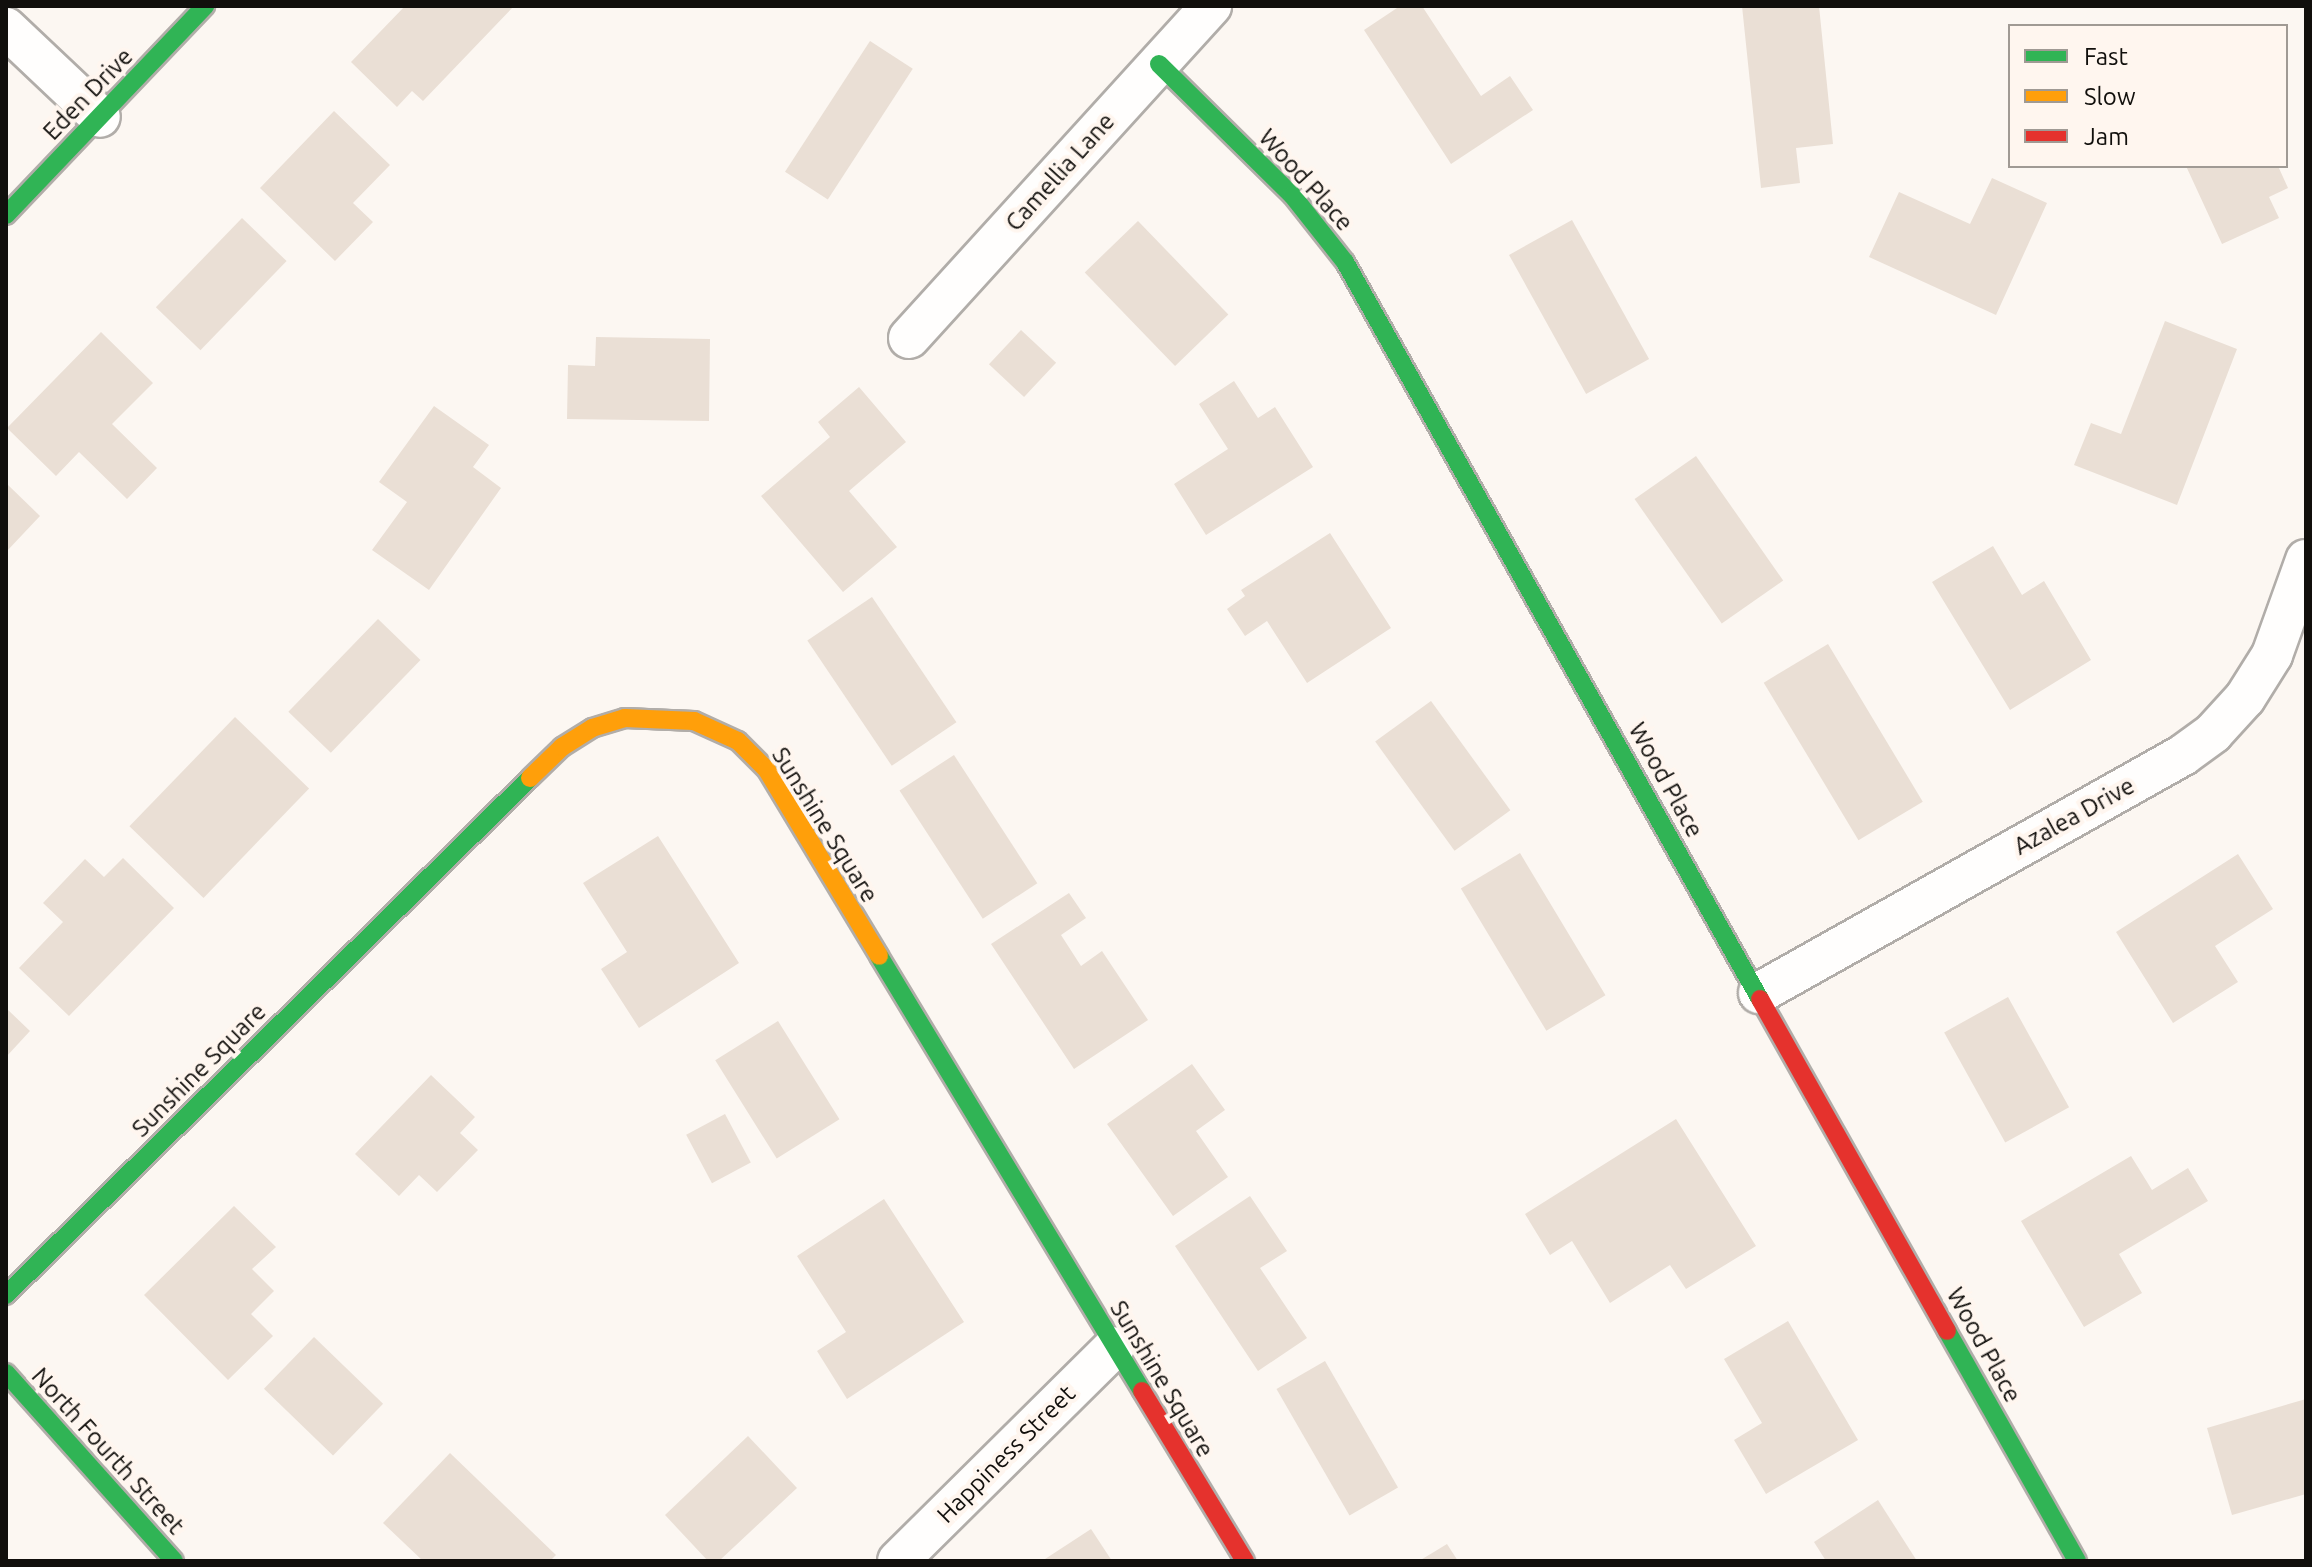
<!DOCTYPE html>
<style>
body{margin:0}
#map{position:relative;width:2312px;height:1567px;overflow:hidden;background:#fcf7f2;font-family:Ubuntu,sans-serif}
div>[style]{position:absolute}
.building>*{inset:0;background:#eadfd5;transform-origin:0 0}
.roads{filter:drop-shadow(2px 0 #b1ada9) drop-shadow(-2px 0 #b1ada9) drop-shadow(0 2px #b1ada9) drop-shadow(0 -2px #b1ada9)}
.street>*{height:40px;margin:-20px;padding:0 20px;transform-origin:20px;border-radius:20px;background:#fffefd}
.fast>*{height:18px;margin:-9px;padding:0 9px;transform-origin:9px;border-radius:9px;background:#30b455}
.slow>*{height:18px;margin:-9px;padding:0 9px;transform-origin:9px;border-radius:9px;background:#ff9f0a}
.jam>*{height:18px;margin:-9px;padding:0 9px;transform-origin:9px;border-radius:9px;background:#e5322d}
span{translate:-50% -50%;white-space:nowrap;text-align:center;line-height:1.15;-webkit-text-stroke:8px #fff6ef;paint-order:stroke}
.street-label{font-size:24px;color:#110f0c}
.frame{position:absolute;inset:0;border:8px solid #110f0c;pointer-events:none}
.legend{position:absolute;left:2008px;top:24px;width:280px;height:144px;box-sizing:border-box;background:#fff6ef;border:2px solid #a09a94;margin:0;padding:10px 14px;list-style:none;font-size:24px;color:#110f0c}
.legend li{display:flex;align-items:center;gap:16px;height:40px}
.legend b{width:40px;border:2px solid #a09a94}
</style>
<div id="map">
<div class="building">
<i style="clip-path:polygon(405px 6px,514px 6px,423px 101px,412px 91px,397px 107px,351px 62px)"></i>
<i style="clip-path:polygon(1400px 6px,1422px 6px,1481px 96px,1510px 76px,1533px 110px,1451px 164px,1364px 30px)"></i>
<i style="clip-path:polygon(1742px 6px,1819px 6px,1833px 144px,1796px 148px,1800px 183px,1761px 188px)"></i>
<i style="left:870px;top:41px;width:51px;height:156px;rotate:33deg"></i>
<i style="clip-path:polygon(334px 111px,390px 165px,353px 203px,373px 222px,335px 261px,260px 188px)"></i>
<i style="clip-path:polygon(2186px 166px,2278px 166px,2288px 188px,2269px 197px,2279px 218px,2222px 244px)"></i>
<i style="clip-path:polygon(1992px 178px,2047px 203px,1996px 315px,1869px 257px,1899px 192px,1970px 224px)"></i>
<i style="left:242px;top:218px;width:62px;height:124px;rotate:44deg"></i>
<i style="left:1572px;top:220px;width:159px;height:72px;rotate:61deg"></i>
<i style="left:1138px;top:221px;width:130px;height:74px;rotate:46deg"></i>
<i style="clip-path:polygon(2165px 321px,2237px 349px,2177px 505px,2074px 465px,2091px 423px,2121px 434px)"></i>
<i style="left:1021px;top:330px;width:48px;height:47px;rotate:43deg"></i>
<i style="clip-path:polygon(101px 332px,153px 383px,112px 424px,157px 468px,127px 499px,79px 452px,56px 476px,7px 428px)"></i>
<i style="clip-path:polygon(596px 337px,710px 339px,709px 421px,567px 419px,568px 365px,595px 366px)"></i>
<i style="clip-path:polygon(1234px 381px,1258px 418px,1275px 407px,1313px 467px,1206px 535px,1174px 484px,1228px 449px,1199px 404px)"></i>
<i style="clip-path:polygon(859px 387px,906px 442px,849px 491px,897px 547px,843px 592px,761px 496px,830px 437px,818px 422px)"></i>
<i style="clip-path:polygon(434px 406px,489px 445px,473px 467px,501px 488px,429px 590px,372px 550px,407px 502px,379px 482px)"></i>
<i style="left:1696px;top:456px;width:152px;height:75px;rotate:55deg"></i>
<i style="clip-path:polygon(6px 483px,40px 516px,6px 552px)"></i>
<i style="clip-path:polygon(1330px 533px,1391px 628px,1307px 683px,1267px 621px,1245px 636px,1227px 609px,1245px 596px,1241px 590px)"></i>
<i style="clip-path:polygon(1993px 546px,2022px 595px,2044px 581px,2091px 660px,2010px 710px,1932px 582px)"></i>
<i style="left:872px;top:597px;width:151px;height:78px;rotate:56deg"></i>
<i style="left:378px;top:619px;width:59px;height:129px;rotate:44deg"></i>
<i style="left:1828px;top:644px;width:184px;height:75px;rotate:59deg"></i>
<i style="left:1431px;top:701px;width:135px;height:69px;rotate:54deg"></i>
<i style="left:235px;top:717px;width:103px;height:152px;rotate:44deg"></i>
<i style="left:954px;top:755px;width:153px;height:65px;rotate:57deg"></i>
<i style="clip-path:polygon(658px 836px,739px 963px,639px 1028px,601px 969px,627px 952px,583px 883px)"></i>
<i style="left:1520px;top:853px;width:166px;height:69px;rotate:59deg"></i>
<i style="clip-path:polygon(2238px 854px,2273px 909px,2215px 946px,2238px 982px,2173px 1023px,2116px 932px)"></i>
<i style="clip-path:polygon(123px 858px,174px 908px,69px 1016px,19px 968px,63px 922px,43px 903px,85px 859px,104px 877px)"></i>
<i style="clip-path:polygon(1069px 893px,1086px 918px,1061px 935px,1081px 966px,1102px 951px,1148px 1020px,1074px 1069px,991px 944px)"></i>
<i style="left:2008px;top:997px;width:126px;height:73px;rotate:61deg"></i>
<i style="clip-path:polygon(6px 1008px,30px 1031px,6px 1057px)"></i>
<i style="left:778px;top:1021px;width:116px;height:74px;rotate:58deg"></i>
<i style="clip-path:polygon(1192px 1064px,1225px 1110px,1196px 1131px,1228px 1177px,1173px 1216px,1107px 1124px)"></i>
<i style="clip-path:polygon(431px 1075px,475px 1117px,460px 1133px,478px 1150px,437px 1192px,419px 1175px,399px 1196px,355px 1154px)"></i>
<i style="left:725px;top:1114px;width:55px;height:44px;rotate:62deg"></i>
<i style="clip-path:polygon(1676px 1119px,1756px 1246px,1686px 1289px,1670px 1265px,1610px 1303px,1572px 1241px,1550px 1255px,1525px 1214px)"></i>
<i style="clip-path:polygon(2131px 1156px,2152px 1190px,2188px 1168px,2208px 1201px,2119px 1254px,2142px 1293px,2084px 1327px,2021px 1221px)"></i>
<i style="clip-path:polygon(1250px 1196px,1287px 1251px,1260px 1268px,1307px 1338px,1258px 1371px,1175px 1246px)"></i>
<i style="clip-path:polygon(884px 1199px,964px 1322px,847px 1399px,817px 1351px,846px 1332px,797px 1256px)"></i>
<i style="clip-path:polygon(234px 1206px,276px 1247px,252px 1269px,274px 1291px,251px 1314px,273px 1336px,228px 1380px,144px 1295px)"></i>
<i style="clip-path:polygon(1788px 1321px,1858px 1440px,1766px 1494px,1734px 1440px,1762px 1423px,1724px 1359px)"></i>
<i style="left:314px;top:1337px;width:96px;height:72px;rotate:44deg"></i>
<i style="left:1325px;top:1361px;width:146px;height:56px;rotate:60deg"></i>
<i style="clip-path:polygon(2306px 1399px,2306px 1494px,2232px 1515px,2207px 1428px)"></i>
<i style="clip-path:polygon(748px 1436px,797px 1488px,719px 1561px,708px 1561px,665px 1515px)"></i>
<i style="clip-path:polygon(450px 1453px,556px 1555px,550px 1561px,423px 1561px,383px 1523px)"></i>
<i style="clip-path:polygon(1878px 1500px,1917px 1561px,1826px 1561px,1814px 1542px)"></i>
<i style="clip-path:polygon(1091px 1529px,1112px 1561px,1042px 1561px)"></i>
<i style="clip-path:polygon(1447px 1544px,1458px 1561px,1419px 1561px)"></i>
</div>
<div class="roads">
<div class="street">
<i style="left:6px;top:28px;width:129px;rotate:43.4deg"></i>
<i style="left:909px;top:338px;width:449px;rotate:-47.7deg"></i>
<i style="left:1759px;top:993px;width:486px;rotate:-29.3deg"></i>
<i style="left:2183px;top:755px;width:37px;rotate:-36deg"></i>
<i style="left:2213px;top:733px;width:47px;rotate:-47.6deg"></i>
<i style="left:2245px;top:698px;width:51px;rotate:-57.9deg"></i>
<i style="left:2272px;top:655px;width:101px;rotate:-70.3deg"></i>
<i style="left:898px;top:1561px;width:304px;rotate:-44.7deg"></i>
</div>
<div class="fast">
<i style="left:1159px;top:64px;width:187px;rotate:44.6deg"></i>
<i style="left:1292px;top:195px;width:85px;rotate:51.7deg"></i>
<i style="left:1345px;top:262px;width:846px;rotate:60.62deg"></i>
<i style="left:6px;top:215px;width:289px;rotate:-46.4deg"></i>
<i style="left:879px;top:956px;width:508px;rotate:58.84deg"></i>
<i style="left:6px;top:1295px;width:736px;rotate:-44.61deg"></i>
<i style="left:1947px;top:1331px;width:264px;rotate:60.5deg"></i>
<i style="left:6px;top:1373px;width:252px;rotate:48.2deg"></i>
</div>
<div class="slow">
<i style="left:530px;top:778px;width:45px;rotate:-44.1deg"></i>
<i style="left:562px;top:747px;width:36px;rotate:-32deg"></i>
<i style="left:592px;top:728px;width:34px;rotate:-17deg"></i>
<i style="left:625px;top:718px;width:69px;rotate:2.5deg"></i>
<i style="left:694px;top:721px;width:48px;rotate:24.4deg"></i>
<i style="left:738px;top:741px;width:41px;rotate:45deg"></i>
<i style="left:767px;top:770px;width:217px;rotate:58.9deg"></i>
</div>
<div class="jam">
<i style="left:1760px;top:999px;width:381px;rotate:60.6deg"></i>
<i style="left:1142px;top:1391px;width:199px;rotate:58.8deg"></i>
</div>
</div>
<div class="street-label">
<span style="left:88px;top:94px;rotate:-46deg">Eden Drive</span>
<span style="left:1060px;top:172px;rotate:-48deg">Camellia Lane</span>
<span style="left:1306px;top:180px;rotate:48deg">Wood Place</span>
<span style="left:1666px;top:780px;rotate:61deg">Wood Place</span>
<span style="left:2074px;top:816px;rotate:-29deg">Azalea Drive</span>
<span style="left:825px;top:825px;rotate:58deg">Sunshine Square</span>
<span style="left:199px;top:1070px;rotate:-45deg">Sunshine Square</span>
<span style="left:1984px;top:1345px;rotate:61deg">Wood Place</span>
<span style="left:1162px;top:1379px;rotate:59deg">Sunshine Square</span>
<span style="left:108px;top:1451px;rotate:48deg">North Fourth Street</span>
<span style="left:1006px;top:1454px;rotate:-45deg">Happiness Street</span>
</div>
<div class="frame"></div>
<ul class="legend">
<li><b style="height:10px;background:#30b455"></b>Fast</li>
<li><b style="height:10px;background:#ff9f0a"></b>Slow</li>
<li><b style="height:10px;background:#e5322d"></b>Jam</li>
</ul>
</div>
